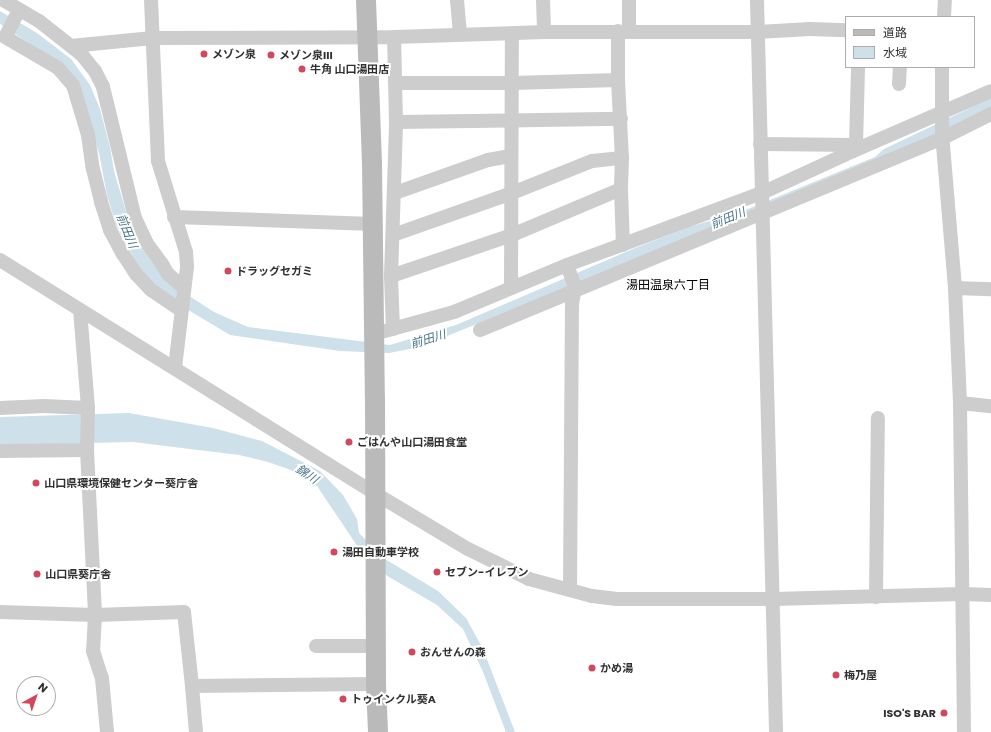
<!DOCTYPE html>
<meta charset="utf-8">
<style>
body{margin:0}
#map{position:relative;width:991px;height:732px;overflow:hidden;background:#fff;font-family:Poppins,"Noto Sans JP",sans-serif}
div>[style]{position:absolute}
.water>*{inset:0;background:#cee0e9}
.street>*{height:14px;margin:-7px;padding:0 7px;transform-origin:7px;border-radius:7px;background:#cdcdcd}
.secondary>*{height:20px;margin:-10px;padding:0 10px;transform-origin:10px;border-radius:10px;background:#bababa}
.dots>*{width:11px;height:11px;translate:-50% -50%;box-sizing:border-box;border:2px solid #fff;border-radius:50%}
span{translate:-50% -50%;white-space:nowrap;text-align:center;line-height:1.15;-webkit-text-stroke:4px #fff;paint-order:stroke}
.poi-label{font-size:11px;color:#303030;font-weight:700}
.left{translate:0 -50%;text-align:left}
.right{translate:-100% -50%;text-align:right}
.water-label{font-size:12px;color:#477589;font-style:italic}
.neighbourhood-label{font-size:12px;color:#000}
.legend{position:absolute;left:845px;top:16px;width:130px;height:52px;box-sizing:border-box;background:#fff;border:1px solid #acacac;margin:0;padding:5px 7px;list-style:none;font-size:12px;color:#303030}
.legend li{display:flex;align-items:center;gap:8px;height:20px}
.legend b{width:20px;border:1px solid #acacac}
.north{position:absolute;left:16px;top:676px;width:40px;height:40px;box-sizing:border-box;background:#fff;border:1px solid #acacac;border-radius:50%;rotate:40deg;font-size:11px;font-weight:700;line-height:16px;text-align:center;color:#303030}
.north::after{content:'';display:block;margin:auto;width:14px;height:18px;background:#d2475c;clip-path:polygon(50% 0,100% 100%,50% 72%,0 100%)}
</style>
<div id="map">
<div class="water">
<i style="clip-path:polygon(0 11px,37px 33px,71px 59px,90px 85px,100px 109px,110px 147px,114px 171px,127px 215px,138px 243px,166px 281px,214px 312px,248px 327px,390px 345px,456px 325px,635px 248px,689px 227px,743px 211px,875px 157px,884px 149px,991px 98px,991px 110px,917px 146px,420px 347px,389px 353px,340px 351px,230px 335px,165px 296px,144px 277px,116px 225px,107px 195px,99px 153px,75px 79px,60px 64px,0 24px)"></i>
<i style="clip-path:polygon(129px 413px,213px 428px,262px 441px,320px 471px,343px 495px,357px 519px,359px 533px,385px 559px,438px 591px,466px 618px,483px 649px,515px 732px,506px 732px,483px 672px,463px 629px,437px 605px,389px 577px,372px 564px,362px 553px,317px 486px,291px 470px,268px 462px,239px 455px,133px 442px,0 445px,0 417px)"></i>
</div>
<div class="street">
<i style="left:3px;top:0;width:42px;rotate:30.3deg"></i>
<i style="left:39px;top:21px;width:55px;rotate:38.3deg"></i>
<i style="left:82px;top:55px;width:21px;rotate:51deg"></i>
<i style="left:95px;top:71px;width:18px;rotate:63deg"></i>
<i style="left:103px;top:87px;width:135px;rotate:76.3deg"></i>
<i style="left:135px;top:218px;width:26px;rotate:65deg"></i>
<i style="left:146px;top:242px;width:27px;rotate:54deg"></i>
<i style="left:162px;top:264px;width:12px;rotate:59deg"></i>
<i style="left:168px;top:274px;width:20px;rotate:41deg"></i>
<i style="left:151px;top:0;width:161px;rotate:87.5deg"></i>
<i style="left:158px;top:161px;width:95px;rotate:72.9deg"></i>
<i style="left:186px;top:252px;width:15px;rotate:86deg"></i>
<i style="left:187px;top:267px;width:102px;rotate:96.8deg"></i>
<i style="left:457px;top:0;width:34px;rotate:85deg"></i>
<i style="left:543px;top:0;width:32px;rotate:88deg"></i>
<i style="left:629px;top:0;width:31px;rotate:90deg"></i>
<i style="left:757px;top:0;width:732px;rotate:88.51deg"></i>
<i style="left:19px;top:10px;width:30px;rotate:117deg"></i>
<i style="left:5px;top:37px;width:61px;rotate:30.3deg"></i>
<i style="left:58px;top:68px;width:23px;rotate:49deg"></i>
<i style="left:73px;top:85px;width:52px;rotate:73.3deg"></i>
<i style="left:88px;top:135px;width:34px;rotate:82deg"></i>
<i style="left:93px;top:169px;width:34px;rotate:76deg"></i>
<i style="left:101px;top:202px;width:29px;rotate:72deg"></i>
<i style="left:110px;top:230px;width:27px;rotate:62deg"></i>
<i style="left:123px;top:254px;width:24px;rotate:57deg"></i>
<i style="left:136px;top:274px;width:22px;rotate:47deg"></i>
<i style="left:151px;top:290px;width:37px;rotate:34deg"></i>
<i style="left:944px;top:17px;width:17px;rotate:-87deg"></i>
<i style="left:618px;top:31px;width:49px;rotate:90deg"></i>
<i style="left:618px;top:80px;width:78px;rotate:87.1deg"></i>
<i style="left:622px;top:158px;width:31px;rotate:92deg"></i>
<i style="left:621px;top:189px;width:56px;rotate:88deg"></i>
<i style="left:71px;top:46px;width:82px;rotate:-5.6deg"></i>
<i style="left:153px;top:38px;width:241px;rotate:-0.2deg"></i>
<i style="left:394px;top:37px;width:150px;rotate:-1.9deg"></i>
<i style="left:544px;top:32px;width:214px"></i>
<i style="left:758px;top:32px;width:52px;rotate:-3.3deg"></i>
<i style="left:810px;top:29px;width:36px;rotate:2deg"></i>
<i style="left:942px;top:67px;width:66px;rotate:90deg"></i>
<i style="left:942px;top:133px;width:156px;rotate:85.2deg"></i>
<i style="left:955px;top:288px;width:115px;rotate:87.5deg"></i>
<i style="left:960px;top:403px;width:329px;rotate:89.3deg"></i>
<i style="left:395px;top:83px;width:117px"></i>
<i style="left:512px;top:83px;width:106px;rotate:-1.6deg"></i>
<i style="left:899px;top:84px;width:17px;rotate:-87deg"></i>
<i style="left:396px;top:122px;width:225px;rotate:-0.8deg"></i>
<i style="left:760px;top:144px;width:96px;rotate:0.6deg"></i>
<i style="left:853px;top:151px;width:7px;rotate:-63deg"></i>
<i style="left:856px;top:145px;width:78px;rotate:-88.5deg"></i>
<i style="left:395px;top:193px;width:99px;rotate:-19.5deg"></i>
<i style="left:488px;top:160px;width:23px;rotate:-10deg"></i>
<i style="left:174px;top:217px;width:199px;rotate:2deg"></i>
<i style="left:393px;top:235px;width:126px;rotate:-19.4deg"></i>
<i style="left:512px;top:193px;width:86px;rotate:-21.8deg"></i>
<i style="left:592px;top:161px;width:30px;rotate:-6deg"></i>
<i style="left:0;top:260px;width:443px;rotate:31.9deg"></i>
<i style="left:376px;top:494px;width:107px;rotate:30.9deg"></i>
<i style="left:468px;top:549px;width:68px;rotate:26.2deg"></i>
<i style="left:529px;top:579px;width:65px;rotate:15.1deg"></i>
<i style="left:592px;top:596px;width:25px;rotate:7deg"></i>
<i style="left:617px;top:599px;width:156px"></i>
<i style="left:773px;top:599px;width:189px;rotate:-1.5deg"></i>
<i style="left:962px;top:594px;width:29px;rotate:2deg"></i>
<i style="left:567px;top:265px;width:23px;rotate:70deg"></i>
<i style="left:575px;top:287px;width:17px;rotate:100deg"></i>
<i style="left:572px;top:304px;width:286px;rotate:90.4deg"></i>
<i style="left:391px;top:276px;width:128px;rotate:-18.7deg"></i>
<i style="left:512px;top:235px;width:118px;rotate:-22.9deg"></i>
<i style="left:511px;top:287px;width:253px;rotate:-89.8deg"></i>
<i style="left:955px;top:288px;width:36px;rotate:2deg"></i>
<i style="left:80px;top:310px;width:98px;rotate:85.3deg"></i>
<i style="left:88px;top:408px;width:42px;rotate:91.4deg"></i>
<i style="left:87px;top:450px;width:165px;rotate:87.2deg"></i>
<i style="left:95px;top:615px;width:36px;rotate:93deg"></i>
<i style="left:93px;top:651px;width:28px;rotate:72deg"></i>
<i style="left:102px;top:678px;width:54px;rotate:84.7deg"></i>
<i style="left:393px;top:329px;width:53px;rotate:-92.2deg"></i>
<i style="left:391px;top:276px;width:154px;rotate:-88.1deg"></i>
<i style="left:396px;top:122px;width:85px;rotate:-91.3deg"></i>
<i style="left:480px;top:330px;width:501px;rotate:-22.52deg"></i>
<i style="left:943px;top:138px;width:54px;rotate:-26.6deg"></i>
<i style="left:374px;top:334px;width:83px;rotate:-15.4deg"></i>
<i style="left:454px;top:312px;width:122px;rotate:-22.6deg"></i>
<i style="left:567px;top:265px;width:208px;rotate:-20.3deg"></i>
<i style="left:762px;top:193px;width:100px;rotate:-24.8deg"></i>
<i style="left:853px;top:151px;width:150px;rotate:-23.5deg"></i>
<i style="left:960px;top:403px;width:31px;rotate:6deg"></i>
<i style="left:0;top:408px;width:44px;rotate:-2.6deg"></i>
<i style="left:44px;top:406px;width:44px;rotate:2.6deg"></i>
<i style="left:0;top:451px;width:87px;rotate:-0.7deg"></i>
<i style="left:876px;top:597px;width:179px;rotate:-89.4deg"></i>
<i style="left:0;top:612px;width:95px;rotate:1.8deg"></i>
<i style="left:95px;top:615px;width:89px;rotate:-1.9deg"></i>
<i style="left:184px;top:612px;width:74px;rotate:83.8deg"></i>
<i style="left:316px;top:646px;width:59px"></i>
<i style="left:196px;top:732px;width:46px;rotate:-95deg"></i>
<i style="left:192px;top:686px;width:184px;rotate:-0.6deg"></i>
</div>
<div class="secondary">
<i style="left:366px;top:0;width:163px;rotate:87.9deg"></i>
<i style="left:372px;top:163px;width:234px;rotate:89.3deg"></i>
<i style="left:375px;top:397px;width:287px;rotate:89.8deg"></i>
<i style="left:376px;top:684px;width:48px;rotate:87.6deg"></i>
</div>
<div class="dots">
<i style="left:204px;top:54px;background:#d2475c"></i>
<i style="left:271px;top:55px;background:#d2475c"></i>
<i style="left:302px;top:69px;background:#d2475c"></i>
<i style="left:228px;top:271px;background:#d2475c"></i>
<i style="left:349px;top:442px;background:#d2475c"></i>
<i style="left:36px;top:483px;background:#d2475c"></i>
<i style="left:334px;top:552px;background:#d2475c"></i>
<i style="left:437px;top:572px;background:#d2475c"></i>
<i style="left:37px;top:574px;background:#d2475c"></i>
<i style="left:412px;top:652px;background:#d2475c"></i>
<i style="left:592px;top:668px;background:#d2475c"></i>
<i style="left:836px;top:675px;background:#d2475c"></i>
<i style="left:343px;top:699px;background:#d2475c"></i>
<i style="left:944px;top:713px;background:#d2475c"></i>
</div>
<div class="poi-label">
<span class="left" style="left:212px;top:54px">メゾン泉</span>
<span class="left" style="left:279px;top:55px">メゾン泉III</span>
<span class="left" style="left:310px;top:69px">牛角 山口湯田店</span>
<span class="left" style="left:236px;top:271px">ドラッグセガミ</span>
<span class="left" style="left:357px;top:442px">ごはんや山口湯田食堂</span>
<span class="left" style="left:44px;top:483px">山口県環境保健センター葵庁舎</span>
<span class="left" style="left:342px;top:552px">湯田自動車学校</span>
<span class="left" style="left:445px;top:572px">セブン-イレブン</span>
<span class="left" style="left:45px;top:574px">山口県葵庁舎</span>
<span class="left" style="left:420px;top:652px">おんせんの森</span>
<span class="left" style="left:600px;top:668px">かめ湯</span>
<span class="left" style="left:844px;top:675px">梅乃屋</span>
<span class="left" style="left:351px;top:699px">トゥインクル葵A</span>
<span class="right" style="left:936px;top:713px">ISO'S BAR</span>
</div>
<div class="water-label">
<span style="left:728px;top:218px;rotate:-22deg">前田川</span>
<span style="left:127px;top:231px;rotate:68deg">前田川</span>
<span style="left:428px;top:339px;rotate:-17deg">前田川</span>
<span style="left:307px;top:474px;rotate:33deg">錦川</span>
</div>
<div class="neighbourhood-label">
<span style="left:668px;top:285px">湯田温泉六丁目</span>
</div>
<ul class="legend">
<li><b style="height:5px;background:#bababa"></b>道路</li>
<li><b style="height:11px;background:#cee0e9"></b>水域</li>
</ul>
<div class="north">N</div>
</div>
